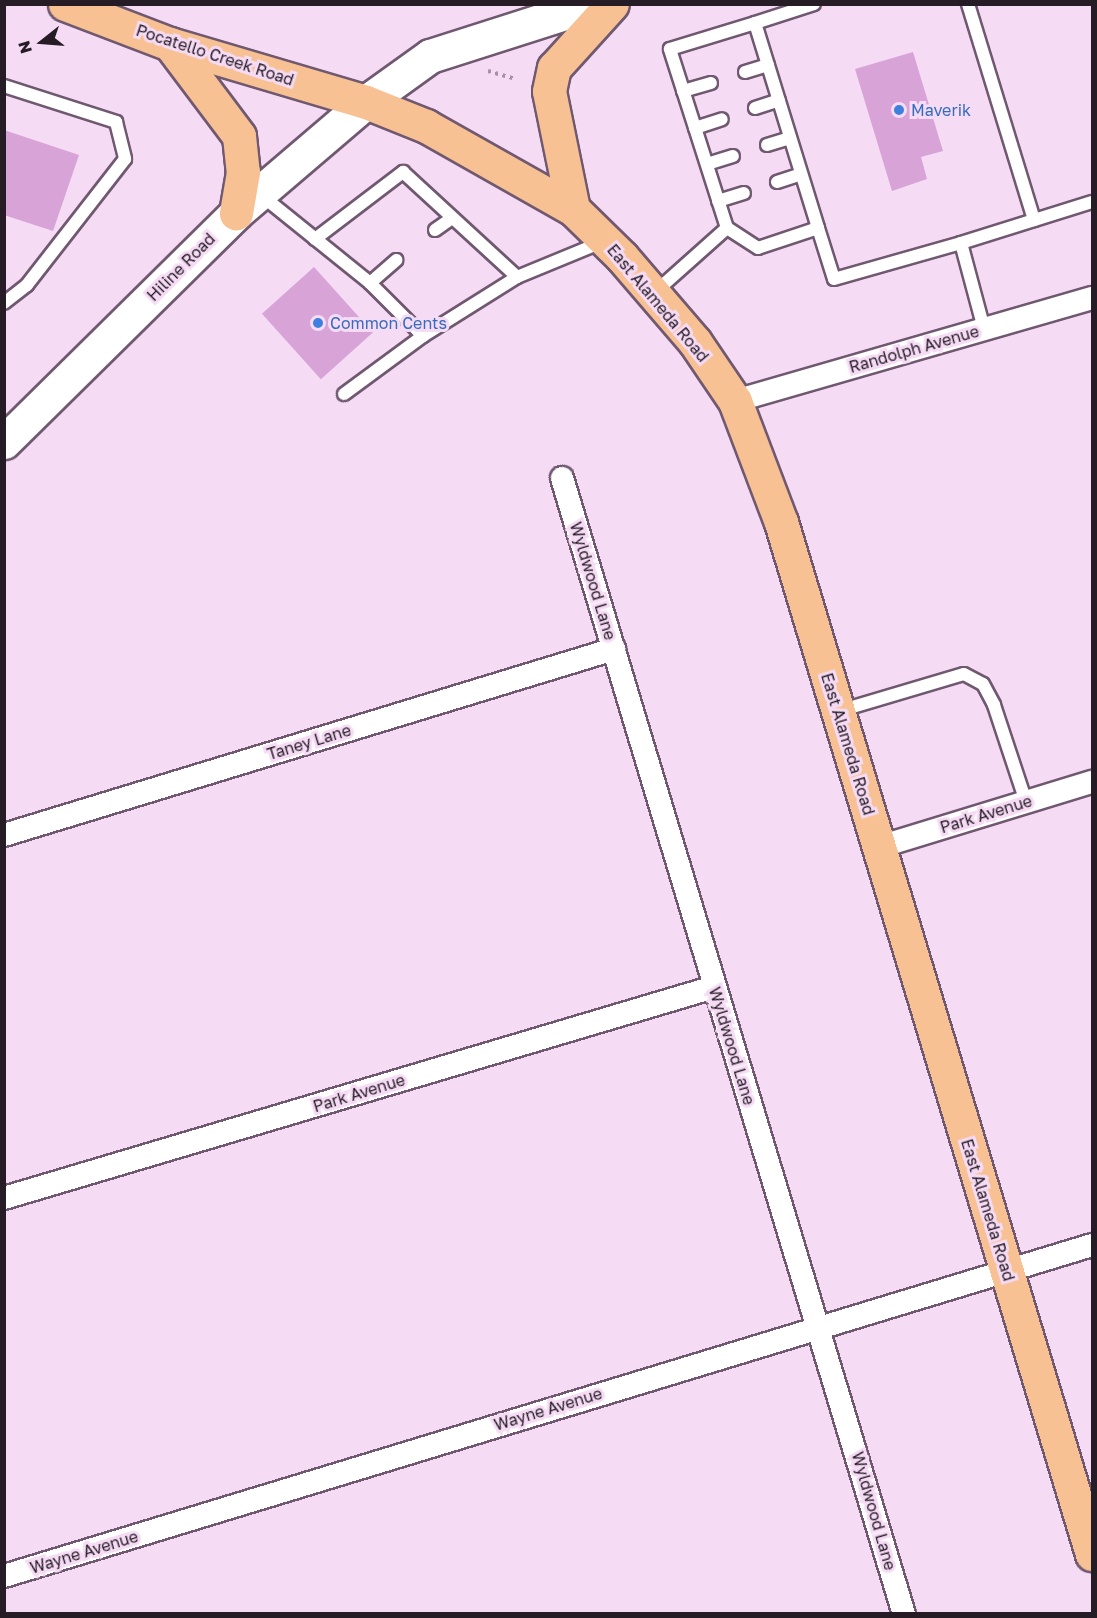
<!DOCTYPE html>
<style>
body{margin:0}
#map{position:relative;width:1097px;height:1618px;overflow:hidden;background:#f6dbf5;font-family:"Golos Text",sans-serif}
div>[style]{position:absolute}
.building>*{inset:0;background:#d8a3d7;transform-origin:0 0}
.path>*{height:4px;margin-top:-2px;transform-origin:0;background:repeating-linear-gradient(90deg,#a692a6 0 3px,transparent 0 7.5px)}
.roads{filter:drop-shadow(2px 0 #705970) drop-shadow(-2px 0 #705970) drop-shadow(0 2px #705970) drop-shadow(0 -2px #705970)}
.lane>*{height:12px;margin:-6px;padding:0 6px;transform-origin:6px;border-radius:6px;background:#fff}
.street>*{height:22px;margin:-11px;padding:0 11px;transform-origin:11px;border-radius:11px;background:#fff}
.secondary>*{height:33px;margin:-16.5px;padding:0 16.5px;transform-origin:16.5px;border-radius:16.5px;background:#fff}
.primary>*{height:33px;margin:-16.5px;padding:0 16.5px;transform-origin:16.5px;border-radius:16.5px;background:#f8c194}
.dots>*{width:16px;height:16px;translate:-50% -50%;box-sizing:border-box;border:3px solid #f6dbf5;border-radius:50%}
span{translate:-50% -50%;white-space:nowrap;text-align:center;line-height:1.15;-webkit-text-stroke:6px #f6dbf5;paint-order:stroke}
.street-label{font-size:16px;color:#251c25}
.shop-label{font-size:16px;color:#366cbe}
.left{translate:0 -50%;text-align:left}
.frame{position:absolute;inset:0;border:6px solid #251c25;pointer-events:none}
.north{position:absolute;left:12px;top:12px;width:60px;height:60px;-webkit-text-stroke:4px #f6dbf5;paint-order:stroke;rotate:253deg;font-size:16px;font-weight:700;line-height:24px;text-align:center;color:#251c25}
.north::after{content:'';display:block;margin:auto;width:21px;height:27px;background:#251c25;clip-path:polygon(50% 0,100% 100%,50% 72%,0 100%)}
</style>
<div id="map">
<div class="building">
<i style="clip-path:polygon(913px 52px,943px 151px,921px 157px,927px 179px,892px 191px,855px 69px)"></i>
<i style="clip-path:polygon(4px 130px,79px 155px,53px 231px,4px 215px)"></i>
<i style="left:314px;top:267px;width:88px;height:70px;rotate:48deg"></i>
</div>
<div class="path">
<i style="left:488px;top:71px;width:29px;rotate:16deg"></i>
</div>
<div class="roads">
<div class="lane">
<i style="left:968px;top:4px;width:226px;rotate:73deg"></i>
<i style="left:755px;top:23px;width:62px;rotate:-17.9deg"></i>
<i style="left:745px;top:72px;width:24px;rotate:-17deg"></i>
<i style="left:4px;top:86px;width:118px;rotate:17.8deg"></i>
<i style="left:116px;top:122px;width:38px;rotate:76deg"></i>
<i style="left:125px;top:159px;width:160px;rotate:127.9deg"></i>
<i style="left:27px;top:285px;width:29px;rotate:142deg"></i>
<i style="left:683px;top:91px;width:29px;rotate:-16deg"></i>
<i style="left:755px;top:108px;width:25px;rotate:-18deg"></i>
<i style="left:695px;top:128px;width:28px;rotate:-18deg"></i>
<i style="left:767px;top:145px;width:24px;rotate:-17deg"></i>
<i style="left:707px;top:164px;width:27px;rotate:-17deg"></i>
<i style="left:777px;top:182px;width:25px;rotate:-18deg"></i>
<i style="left:261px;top:195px;width:140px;rotate:38.9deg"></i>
<i style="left:370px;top:283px;width:75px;rotate:45deg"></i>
<i style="left:423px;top:336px;width:111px;rotate:-32.1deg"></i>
<i style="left:517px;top:277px;width:92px;rotate:-22.4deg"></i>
<i style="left:718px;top:201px;width:27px;rotate:-17deg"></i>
<i style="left:818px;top:228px;width:53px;rotate:72.6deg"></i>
<i style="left:834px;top:279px;width:132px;rotate:-15.8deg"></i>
<i style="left:961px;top:243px;width:89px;rotate:75deg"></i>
<i style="left:435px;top:230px;width:21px;rotate:-35deg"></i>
<i style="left:315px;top:239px;width:111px;rotate:-37.3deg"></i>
<i style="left:403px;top:172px;width:155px;rotate:42.6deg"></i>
<i style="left:961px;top:243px;width:137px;rotate:-17.4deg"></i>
<i style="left:370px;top:283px;width:35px;rotate:-41deg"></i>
<i style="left:654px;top:293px;width:98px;rotate:-41.7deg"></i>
<i style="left:727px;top:228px;width:188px;rotate:-107.7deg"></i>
<i style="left:670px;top:49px;width:89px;rotate:-17deg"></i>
<i style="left:755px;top:23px;width:214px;rotate:72.9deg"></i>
<i style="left:818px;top:228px;width:63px;rotate:161.6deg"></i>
<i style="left:758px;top:248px;width:37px;rotate:-147deg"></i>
<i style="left:344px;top:394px;width:98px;rotate:-36.3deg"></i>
<i style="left:839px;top:711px;width:130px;rotate:-16.5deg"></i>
<i style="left:964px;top:674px;width:21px;rotate:28deg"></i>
<i style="left:983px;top:684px;width:24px;rotate:62deg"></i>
<i style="left:994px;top:705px;width:102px;rotate:71.7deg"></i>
</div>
<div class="street">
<i style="left:735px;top:401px;width:372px;rotate:-16.1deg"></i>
<i style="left:562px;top:478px;width:1186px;rotate:73.25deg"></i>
<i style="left:4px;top:835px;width:638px;rotate:-16.96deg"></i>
<i style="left:879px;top:847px;width:223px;rotate:-17deg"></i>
<i style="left:4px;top:1198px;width:741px;rotate:-16.55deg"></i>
<i style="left:4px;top:1576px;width:1137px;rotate:-16.92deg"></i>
</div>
<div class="secondary">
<i style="left:4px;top:442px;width:326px;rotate:-44.6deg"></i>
<i style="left:236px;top:213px;width:171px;rotate:-40.5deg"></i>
<i style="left:366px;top:102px;width:79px;rotate:-35.7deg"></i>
<i style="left:430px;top:56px;width:171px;rotate:-17.7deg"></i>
</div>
<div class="primary">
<i style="left:65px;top:4px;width:112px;rotate:20.9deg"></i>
<i style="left:170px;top:44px;width:204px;rotate:16.5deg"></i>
<i style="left:366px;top:102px;width:65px;rotate:21.8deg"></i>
<i style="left:426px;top:126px;width:169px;rotate:29.5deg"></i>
<i style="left:573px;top:209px;width:69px;rotate:44.4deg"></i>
<i style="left:622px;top:257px;width:112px;rotate:49.3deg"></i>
<i style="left:695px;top:342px;width:71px;rotate:55.9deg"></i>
<i style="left:735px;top:401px;width:129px;rotate:69.2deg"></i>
<i style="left:781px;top:522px;width:1078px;rotate:73.23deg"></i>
<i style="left:170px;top:44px;width:115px;rotate:53.1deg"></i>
<i style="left:239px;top:136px;width:36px;rotate:84deg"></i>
<i style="left:243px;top:172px;width:42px;rotate:99.7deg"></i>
<i style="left:573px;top:209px;width:120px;rotate:-101.5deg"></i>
<i style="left:549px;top:91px;width:24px;rotate:-78deg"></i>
<i style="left:554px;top:68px;width:86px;rotate:-47.8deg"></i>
</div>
</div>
<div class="dots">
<i style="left:899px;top:110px;background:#3f7fe0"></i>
<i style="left:318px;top:323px;background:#3f7fe0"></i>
</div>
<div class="street-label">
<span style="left:215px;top:55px;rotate:18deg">Pocatello Creek Road</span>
<span style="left:181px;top:267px;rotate:-45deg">Hiline Road</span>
<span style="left:658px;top:303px;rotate:50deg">East Alameda Road</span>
<span style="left:914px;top:349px;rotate:-16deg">Randolph Avenue</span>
<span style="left:593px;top:581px;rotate:73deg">Wyldwood Lane</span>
<span style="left:309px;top:742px;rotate:-17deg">Taney Lane</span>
<span style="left:848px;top:744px;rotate:73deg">East Alameda Road</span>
<span style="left:986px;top:814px;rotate:-17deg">Park Avenue</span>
<span style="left:732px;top:1046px;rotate:73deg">Wyldwood Lane</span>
<span style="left:359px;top:1093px;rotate:-17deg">Park Avenue</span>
<span style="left:988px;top:1210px;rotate:73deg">East Alameda Road</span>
<span style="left:548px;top:1409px;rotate:-17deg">Wayne Avenue</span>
<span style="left:874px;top:1511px;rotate:74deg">Wyldwood Lane</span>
<span style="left:84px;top:1552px;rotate:-17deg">Wayne Avenue</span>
</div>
<div class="shop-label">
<span class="left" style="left:911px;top:110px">Maverik</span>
<span class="left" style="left:330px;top:323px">Common Cents</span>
</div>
<div class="frame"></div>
<div class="north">N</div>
</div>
